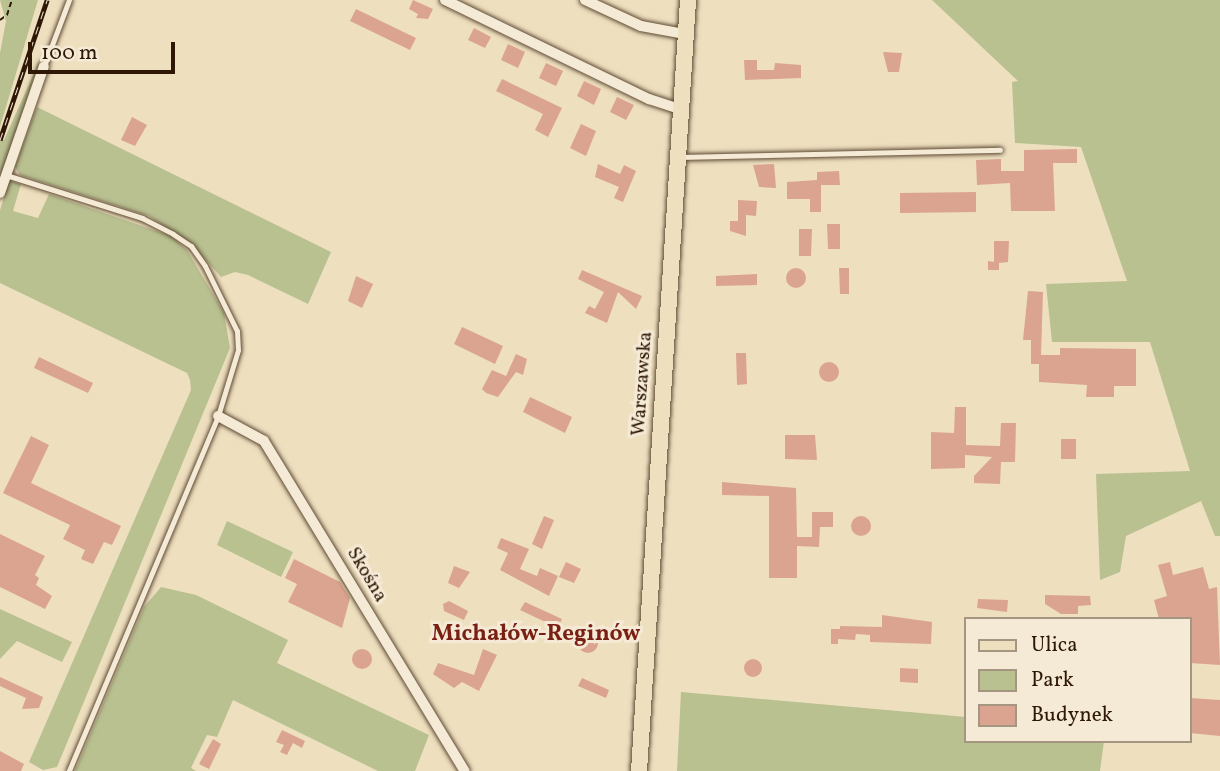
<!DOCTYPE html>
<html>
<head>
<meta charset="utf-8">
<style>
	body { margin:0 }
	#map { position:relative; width:1220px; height:771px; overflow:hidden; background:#eedfbf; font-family:Vollkorn,serif }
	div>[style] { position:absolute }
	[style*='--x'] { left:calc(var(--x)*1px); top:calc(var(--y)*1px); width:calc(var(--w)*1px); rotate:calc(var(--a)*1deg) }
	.green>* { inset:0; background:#b9c191 }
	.building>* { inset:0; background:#dba490 }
	.round { border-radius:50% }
	.path>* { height:2px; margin-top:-1px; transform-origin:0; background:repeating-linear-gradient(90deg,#2e1805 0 5px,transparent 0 8.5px) }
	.roads { filter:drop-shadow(0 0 2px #5e4a34) drop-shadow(0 0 2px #5e4a34) }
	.service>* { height:5px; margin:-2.5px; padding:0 2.5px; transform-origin:2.5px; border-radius:2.5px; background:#f4ead5 }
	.minor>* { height:10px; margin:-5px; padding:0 5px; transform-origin:5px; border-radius:5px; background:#f4ead5 }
	.primary>* { height:16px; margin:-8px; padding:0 8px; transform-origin:8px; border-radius:8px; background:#eedfbf }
	.rail>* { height:5px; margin-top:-2.5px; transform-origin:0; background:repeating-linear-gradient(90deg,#f4ead5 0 8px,#2e1805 0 16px); box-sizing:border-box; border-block:2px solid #2e1805 }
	span { translate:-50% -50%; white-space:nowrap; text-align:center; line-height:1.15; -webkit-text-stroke:6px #f4ead5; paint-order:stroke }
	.street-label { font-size:19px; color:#2e1805 }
	.quarter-label { font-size:23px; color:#7a1f14; font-weight:700 }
	.legend { position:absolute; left:964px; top:617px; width:228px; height:126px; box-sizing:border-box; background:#f4ead5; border:2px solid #a59682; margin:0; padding:9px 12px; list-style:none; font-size:21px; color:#2e1805 }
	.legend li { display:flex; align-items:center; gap:14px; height:35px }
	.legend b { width:35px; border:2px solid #a59682 }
	.scale { position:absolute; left:28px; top:42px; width:147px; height:32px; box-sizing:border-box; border:4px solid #2e1805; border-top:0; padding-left:9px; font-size:21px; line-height:24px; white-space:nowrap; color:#2e1805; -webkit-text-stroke:5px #f4ead5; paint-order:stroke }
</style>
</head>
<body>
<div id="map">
	<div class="green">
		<div style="clip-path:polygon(0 0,38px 0,0 127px,0 53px,6px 21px)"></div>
		<div style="clip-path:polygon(932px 0,1220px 0,1220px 536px,1215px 536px,1201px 501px,1126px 536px,1120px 572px,1100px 580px,1096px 474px,1190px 471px,1150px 342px,1052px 342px,1046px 284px,1127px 281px,1081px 147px,1015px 143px,1012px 82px,1018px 81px)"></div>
		<div style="clip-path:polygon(39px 62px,37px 78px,0 178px,0 139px,4px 140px)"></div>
		<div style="clip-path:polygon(37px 107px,331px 252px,308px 304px,248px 275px,235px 272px,221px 277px,193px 246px,149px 216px,20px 175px,15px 167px)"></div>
		<div style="clip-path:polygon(9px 181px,21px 184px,13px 211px,38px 218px,49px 194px,171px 236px,187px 250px,224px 313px,230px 348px,57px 767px,43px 770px,29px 762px,191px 390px,190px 380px,187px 373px,0 283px,0 210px)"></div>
		<div style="clip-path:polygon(227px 521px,293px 552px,281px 577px,217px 545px)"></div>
		<div style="clip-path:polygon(161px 587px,196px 595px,288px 640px,277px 663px,429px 735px,415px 771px,378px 771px,233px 700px,217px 737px,207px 735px,191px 768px,196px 771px,75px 771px,144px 607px)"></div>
		<div style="clip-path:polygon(0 609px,72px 642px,62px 662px,17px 641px,0 659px)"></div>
		<div style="clip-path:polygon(681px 692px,966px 717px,966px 741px,1104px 741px,1100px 771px,677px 771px)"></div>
	</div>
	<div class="building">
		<div style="clip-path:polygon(413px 0,433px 9px,428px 19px,416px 18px,418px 14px,409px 9px)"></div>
		<div style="clip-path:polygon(356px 9px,416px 38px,410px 50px,350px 21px)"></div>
		<div style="clip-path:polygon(474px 28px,491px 37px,485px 48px,468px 40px)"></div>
		<div style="clip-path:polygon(508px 44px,525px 52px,518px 68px,501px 60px)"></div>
		<div style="clip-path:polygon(883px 52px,902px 53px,899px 72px,888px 72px)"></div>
		<div style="clip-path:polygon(744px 60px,757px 60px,757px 70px,774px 70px,775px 63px,801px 65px,801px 78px,745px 80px)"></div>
		<div style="clip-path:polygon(546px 63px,563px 71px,556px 86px,539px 78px)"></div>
		<div style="clip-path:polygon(502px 79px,562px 108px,548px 137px,535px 130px,543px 114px,496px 91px)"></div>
		<div style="clip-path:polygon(584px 81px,601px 89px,594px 105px,577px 96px)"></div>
		<div style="clip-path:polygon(617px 97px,634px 105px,626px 120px,610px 112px)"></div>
		<div style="clip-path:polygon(132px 117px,147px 125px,135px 146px,121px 140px)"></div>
		<div style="clip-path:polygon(581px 124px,596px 131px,586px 156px,570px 148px)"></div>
		<div style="clip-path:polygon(1077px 149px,1077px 163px,1053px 163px,1055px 211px,1011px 211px,1010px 183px,977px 185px,976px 160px,1001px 159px,1001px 171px,1024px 171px,1024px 150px)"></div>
		<div style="clip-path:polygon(598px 164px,620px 174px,624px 165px,636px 171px,623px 202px,614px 198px,619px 187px,595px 177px)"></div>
		<div style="clip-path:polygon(774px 164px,776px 188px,759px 187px,753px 165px)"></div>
		<div style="clip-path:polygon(839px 171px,840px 185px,821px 185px,821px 212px,810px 212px,810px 199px,787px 199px,787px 182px,817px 180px,817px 172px)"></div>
		<div style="clip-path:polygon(976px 192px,976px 212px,900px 213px,900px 193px)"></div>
		<div style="clip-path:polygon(738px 200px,757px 201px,756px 216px,746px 215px,746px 236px,730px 231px,730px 221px,738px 221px)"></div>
		<div style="clip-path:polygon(827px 224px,840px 224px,840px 249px,828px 249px)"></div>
		<div style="clip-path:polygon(799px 229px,812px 229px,811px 256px,799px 256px)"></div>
		<div style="clip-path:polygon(994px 241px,1009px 241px,1008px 262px,999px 263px,999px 270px,988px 270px,988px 261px,994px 262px)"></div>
		<div style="clip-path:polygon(839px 268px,849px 268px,849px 294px,840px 294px)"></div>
		<div class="round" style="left:786px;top:268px;width:20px;height:20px"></div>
		<div style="clip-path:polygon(582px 270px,642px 296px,636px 309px,618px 292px,607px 323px,585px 313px,589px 306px,595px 309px,604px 292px,578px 279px)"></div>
		<div style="clip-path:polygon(757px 274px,757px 285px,716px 286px,716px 276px)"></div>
		<div style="clip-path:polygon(356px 276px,373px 284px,362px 308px,348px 301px)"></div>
		<div style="clip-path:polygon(1028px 291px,1043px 292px,1041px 355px,1060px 355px,1060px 348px,1136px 349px,1136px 386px,1114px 386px,1114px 397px,1086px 397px,1087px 385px,1039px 382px,1039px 364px,1031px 364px,1031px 340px,1023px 340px)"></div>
		<div style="clip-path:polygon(462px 327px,503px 346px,495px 364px,454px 344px)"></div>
		<div style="clip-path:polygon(736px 353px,746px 353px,747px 384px,737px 385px)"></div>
		<div style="clip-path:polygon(516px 354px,527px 359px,523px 375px,516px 372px,498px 397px,486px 393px,482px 389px,492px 370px,506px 376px)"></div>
		<div style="clip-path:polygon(39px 357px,93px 383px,88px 393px,34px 368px)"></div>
		<div class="round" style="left:819px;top:362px;width:20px;height:20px"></div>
		<div style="clip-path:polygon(530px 397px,572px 417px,565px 433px,523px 412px)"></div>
		<div style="clip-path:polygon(955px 407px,966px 407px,966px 445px,1000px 446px,1001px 423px,1016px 423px,1015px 462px,1001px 462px,1000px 484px,974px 483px,974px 476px,992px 457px,965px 455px,965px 468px,931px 469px,931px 432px,954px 433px)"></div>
		<div style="clip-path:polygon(785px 435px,815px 435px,817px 460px,785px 459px)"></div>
		<div style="clip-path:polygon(31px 436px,49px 445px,31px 483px,121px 526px,112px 545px,104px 542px,93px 564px,81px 559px,85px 550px,63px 539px,70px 525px,3px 493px)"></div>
		<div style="clip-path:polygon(1061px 439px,1076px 439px,1076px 459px,1061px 459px)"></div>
		<div style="clip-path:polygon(722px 482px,796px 488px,797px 537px,812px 537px,812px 512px,833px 512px,833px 527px,820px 527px,819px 547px,797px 546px,797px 578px,769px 578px,769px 496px,722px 495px)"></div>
		<div class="round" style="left:851px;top:516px;width:20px;height:20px"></div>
		<div style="clip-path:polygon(544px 516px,554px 520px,542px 549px,532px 544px)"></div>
		<div style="clip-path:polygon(0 534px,45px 556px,35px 575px,39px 578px,36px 585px,52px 596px,45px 609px,0 587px)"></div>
		<div style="clip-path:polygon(501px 538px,529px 549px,520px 569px,537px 576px,540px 568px,558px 576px,549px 596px,500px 570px,508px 553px,497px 548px)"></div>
		<div style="clip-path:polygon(294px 559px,340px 582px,350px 598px,342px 628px,288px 602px,297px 584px,285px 578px)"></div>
		<div style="clip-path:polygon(566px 562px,581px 569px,574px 583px,559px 577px)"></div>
		<div style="clip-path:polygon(1170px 562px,1173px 575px,1203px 567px,1209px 589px,1217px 587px,1220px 665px,1190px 663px,1190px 619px,1159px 619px,1154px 600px,1167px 596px,1158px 565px)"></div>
		<div style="clip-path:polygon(454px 566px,470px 572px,459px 588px,448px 583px)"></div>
		<div style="clip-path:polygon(1045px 595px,1090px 596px,1091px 605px,1078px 606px,1078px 614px,1061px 614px,1045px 604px)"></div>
		<div style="clip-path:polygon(978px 599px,1008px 600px,1007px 612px,977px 608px)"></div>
		<div style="clip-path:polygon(449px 601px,468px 611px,464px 620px,444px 611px,443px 604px)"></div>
		<div style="clip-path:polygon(525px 602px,562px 619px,558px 628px,520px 610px)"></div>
		<div style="clip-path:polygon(882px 615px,932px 622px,931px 644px,870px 642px,870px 635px,856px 634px,855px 640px,838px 639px,838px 644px,831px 644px,831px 629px,840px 629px,840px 626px,882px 627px)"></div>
		<div class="round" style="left:578px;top:633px;width:20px;height:20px"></div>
		<div style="clip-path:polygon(483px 649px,497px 655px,479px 691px,462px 682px,454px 688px,433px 674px,438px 663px,474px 675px)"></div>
		<div class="round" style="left:352px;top:649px;width:20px;height:20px"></div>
		<div class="round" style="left:744px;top:659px;width:18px;height:18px"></div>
		<div style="clip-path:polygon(900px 668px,918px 669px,918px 683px,900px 682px)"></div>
		<div style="clip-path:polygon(0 677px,43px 697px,39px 708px,22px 709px,26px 698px,0 686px)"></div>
		<div style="clip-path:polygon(582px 678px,609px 690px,606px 698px,578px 686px)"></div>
		<div style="clip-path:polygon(1190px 698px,1220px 700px,1220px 736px,1190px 733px)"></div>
		<div style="clip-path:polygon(282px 730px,305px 741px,302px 748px,293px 743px,287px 755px,280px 752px,284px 745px,276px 742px)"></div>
		<div style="clip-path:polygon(213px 739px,221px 744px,209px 769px,199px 764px)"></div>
		<div style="clip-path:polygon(0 751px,24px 764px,21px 771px,0 771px)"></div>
	</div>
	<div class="path">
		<div style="--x:0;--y:20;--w:9;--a:-36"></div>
		<div style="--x:7;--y:15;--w:16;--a:-72"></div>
	</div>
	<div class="roads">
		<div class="service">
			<div style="--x:44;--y:66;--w:71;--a:-69.3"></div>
			<div style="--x:682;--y:157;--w:318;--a:-1.3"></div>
			<div style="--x:6;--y:175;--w:143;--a:17.5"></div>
			<div style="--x:142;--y:218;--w:35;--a:27"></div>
			<div style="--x:173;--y:234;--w:22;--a:34"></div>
			<div style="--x:191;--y:246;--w:24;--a:55"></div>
			<div style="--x:205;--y:266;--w:72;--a:63.8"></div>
			<div style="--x:237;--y:331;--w:19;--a:87"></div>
			<div style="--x:238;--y:350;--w:69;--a:106.9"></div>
			<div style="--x:218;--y:416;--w:385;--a:112.8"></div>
		</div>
		<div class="minor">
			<div style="--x:445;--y:0;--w:227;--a:25.9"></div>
			<div style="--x:649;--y:99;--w:33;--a:18"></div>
			<div style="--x:585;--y:0;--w:62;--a:24.9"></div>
			<div style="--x:641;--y:26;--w:45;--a:10.3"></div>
			<div style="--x:0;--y:193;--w:134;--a:-70.9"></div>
			<div style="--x:218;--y:416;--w:52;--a:28.5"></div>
			<div style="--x:264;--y:441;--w:386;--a:58.7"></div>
		</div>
		<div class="primary">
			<div style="--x:639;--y:771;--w:773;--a:-86.36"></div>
		</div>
	</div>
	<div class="rail">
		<div style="--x:0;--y:140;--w:148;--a:-71.4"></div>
	</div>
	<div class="street-label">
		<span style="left:643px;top:384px;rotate:-86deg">Warszawska</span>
		<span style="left:366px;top:575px;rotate:59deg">Skośna</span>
	</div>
	<div class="quarter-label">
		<span style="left:536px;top:634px">Michałów-Reginów</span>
	</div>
	<ul class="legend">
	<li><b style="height:9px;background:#eedfbf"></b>Ulica</li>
	<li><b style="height:19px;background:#b9c191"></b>Park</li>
	<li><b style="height:19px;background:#dba490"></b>Budynek</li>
	</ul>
	<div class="scale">100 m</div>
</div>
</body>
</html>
